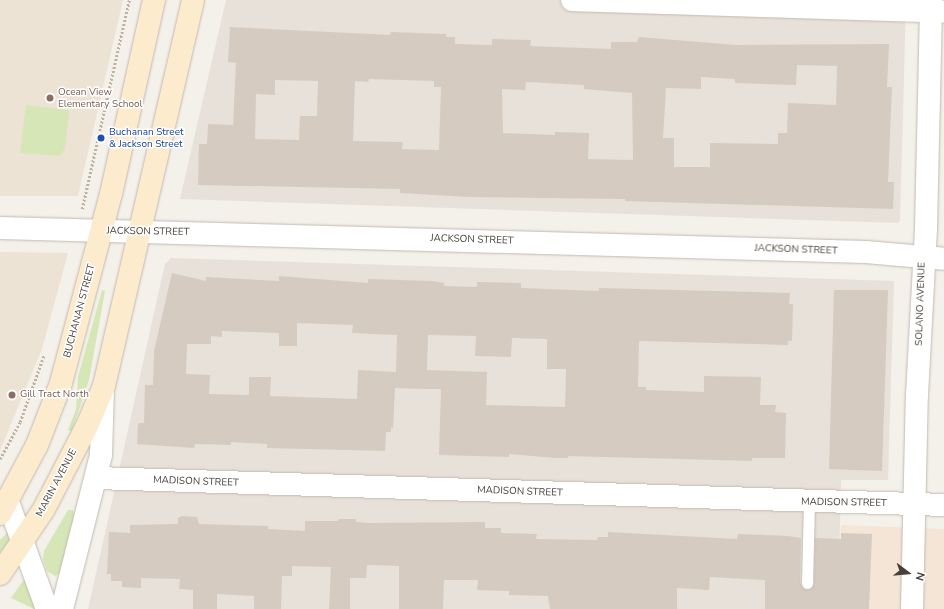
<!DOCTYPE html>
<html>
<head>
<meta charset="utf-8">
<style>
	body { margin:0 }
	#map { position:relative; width:944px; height:609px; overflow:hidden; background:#f4f0ea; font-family:"Nunito Sans",sans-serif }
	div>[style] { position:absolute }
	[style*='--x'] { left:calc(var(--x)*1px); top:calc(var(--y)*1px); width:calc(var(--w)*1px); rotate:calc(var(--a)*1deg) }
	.residential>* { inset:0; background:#e8e1d9 }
	.commercial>* { inset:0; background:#f4e5d7 }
	.education>* { inset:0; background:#ece3d5 }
	.green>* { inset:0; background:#d6e6b6 }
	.building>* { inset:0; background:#d5cbc0 }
	.path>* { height:2.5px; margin-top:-1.25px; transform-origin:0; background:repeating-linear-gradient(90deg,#c0b19f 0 2px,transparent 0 4px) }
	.roads { filter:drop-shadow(0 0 1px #c2bab0) drop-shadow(0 0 1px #c2bab0) }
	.service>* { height:11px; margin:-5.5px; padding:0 5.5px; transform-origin:5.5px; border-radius:5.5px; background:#fff }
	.minor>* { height:22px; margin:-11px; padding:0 11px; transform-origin:11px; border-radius:11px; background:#fff }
	.tertiary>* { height:22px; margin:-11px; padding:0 11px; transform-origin:11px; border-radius:11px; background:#fff }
	.secondary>* { height:22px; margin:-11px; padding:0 11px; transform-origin:11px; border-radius:11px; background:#fcebcd }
	.dots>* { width:11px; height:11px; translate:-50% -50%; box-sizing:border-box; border:2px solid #fff; border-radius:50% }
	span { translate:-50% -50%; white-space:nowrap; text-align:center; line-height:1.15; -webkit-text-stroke:3px #fff; paint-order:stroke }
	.education-label { font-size:10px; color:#785e54 }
	.left { translate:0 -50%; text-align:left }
	.transit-label { font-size:10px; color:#164399 }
	.street-label { font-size:10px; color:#484039 }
	.north { position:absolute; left:888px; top:553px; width:40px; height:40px; -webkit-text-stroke:3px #fff; paint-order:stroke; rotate:106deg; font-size:11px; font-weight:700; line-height:16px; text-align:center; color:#484039 }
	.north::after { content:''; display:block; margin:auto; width:14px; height:18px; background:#484039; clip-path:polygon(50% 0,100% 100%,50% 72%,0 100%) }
</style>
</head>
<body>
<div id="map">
	<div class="residential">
		<div style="clip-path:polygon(226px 0,906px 0,900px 221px,898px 223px,180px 199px)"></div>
		<div style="clip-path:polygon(171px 258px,894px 281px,888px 480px,841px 480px,838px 609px,88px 609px,165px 264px)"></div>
	</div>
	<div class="commercial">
		<div style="clip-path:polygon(841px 525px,944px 529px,944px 609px,838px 609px)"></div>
	</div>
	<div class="education">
		<div style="clip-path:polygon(0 0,123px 0,78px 196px,0 196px)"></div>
		<div style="clip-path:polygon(0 252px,68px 253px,42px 349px,0 451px)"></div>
	</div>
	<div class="green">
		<div style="clip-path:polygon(26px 105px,69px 110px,65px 148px,60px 156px,20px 153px)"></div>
		<div style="clip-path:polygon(102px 290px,105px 291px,89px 380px,72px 431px,68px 430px,76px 409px,78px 377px)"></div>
		<div style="clip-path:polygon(68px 510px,73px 510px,75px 516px,61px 572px,55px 576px,47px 571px,43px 559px,44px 551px)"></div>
		<div style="clip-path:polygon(8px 532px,11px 538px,0 553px,0 540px)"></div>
		<div style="clip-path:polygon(25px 578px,35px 608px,34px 609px,11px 598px)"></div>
	</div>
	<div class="building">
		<div style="clip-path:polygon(evenodd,230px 27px,390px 35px,391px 32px,446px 34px,446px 37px,455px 37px,455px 44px,492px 45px,492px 39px,531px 40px,530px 46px,611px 49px,611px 42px,637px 42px,639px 37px,735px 45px,889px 44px,887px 87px,892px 87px,888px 182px,894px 182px,893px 209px,625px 201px,625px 199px,468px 197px,400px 193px,400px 189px,198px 185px,199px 144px,207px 144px,208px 124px,233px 125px,236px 63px,228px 62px,230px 27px,797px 65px,837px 66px,836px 105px,788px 103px,787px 133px,778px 133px,778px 144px,710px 143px,710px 167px,674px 167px,674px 138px,663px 138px,666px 88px,701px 89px,701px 77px,735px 79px,735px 83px,796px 85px,797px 65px,230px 27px,369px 79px,434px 81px,434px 87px,441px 87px,439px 150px,402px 149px,403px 142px,353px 141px,355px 81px,368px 82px,369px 79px,230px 27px,275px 80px,318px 81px,317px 116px,300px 116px,299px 140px,255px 139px,256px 94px,275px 95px,275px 80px,230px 27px,526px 82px,584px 85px,584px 89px,632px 93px,633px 160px,588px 159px,589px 133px,555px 132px,555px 135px,503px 133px,502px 89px,525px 90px,526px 82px)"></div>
		<div style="clip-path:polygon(evenodd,172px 273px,206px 281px,206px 277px,279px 281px,279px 276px,368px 283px,368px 279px,431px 281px,444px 283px,444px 286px,477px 287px,477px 282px,521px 283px,521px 288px,599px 291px,599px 288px,790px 293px,789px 304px,793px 304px,792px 341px,788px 341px,788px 345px,639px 341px,638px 387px,646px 387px,646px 390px,704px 392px,704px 376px,761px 377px,760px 405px,776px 405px,775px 412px,786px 413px,785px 458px,752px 458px,752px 461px,568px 456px,568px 458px,556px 458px,509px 454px,509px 457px,439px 455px,441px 389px,424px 389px,395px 388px,393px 428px,391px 427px,391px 432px,386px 432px,385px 451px,267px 448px,267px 444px,231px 442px,231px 445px,195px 444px,194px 448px,137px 444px,138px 423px,144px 423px,145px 385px,153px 385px,154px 351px,172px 273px,297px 323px,353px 325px,352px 333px,397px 335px,396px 372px,358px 370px,357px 399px,270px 396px,271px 377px,249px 377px,249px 395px,209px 394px,210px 375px,186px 374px,187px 344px,211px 344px,211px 336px,222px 337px,222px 331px,279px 333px,279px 346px,297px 346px,297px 323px,172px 273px,428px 335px,476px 336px,475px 356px,511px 357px,512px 338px,547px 339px,547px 369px,566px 369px,565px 407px,486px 405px,487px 372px,427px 370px,428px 335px)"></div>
		<div style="clip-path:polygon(834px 290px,888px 290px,882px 471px,829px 469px)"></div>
		<div style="clip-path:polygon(182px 516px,197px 517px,199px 524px,268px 526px,268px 529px,305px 531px,305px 521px,338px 521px,338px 519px,356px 519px,356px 522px,368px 523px,485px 522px,485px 528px,501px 528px,501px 533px,537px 534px,536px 539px,597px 540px,598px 537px,608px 537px,608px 532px,737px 539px,738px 534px,788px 536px,801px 538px,800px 583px,806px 590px,814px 584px,815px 538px,841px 539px,841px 533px,872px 534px,869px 609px,765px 609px,765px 580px,710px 577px,709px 590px,677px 588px,677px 609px,550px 609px,548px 596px,509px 595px,509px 591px,477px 590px,478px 580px,444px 580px,443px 609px,399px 609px,399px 566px,367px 565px,366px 578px,350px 578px,350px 609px,329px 609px,331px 567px,292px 566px,292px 576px,282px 576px,281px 609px,254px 609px,254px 596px,217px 594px,217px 609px,193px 609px,193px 590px,179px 589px,180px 579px,141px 578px,141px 588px,122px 587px,122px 581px,111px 581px,111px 574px,107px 574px,109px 532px,130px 533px,130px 525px,178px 524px,178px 518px)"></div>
	</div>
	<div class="path">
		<div style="--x:82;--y:209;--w:214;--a:-77.3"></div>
		<div style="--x:0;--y:459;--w:42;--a:-61.6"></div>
		<div style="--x:20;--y:422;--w:71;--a:-70.3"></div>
	</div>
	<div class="roads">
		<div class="service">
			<div style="--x:807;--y:583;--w:81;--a:-88.6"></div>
		</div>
		<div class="minor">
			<div style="--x:572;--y:0;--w:372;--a:1.8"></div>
			<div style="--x:923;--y:257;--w:21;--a:5"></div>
			<div style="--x:96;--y:478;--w:848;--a:1.82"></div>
		</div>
		<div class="tertiary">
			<div style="--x:0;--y:228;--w:866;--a:1.59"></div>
			<div style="--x:866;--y:252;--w:57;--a:5"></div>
			<div style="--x:8;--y:502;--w:114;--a:70"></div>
			<div style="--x:62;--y:609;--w:159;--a:-75.8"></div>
			<div style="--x:101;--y:455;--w:66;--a:-88.3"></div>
			<div style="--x:912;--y:609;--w:214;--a:-88.7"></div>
			<div style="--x:917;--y:395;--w:167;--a:-86.9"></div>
			<div style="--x:926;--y:228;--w:228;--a:-88.7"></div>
		</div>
		<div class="secondary">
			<div style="--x:0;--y:514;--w:78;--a:-61.8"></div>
			<div style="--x:37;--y:445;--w:66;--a:-68.8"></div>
			<div style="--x:61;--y:383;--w:196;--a:-75.2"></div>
			<div style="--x:111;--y:194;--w:199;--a:-77.5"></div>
			<div style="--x:0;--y:574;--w:78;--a:-55.9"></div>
			<div style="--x:44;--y:509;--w:93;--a:-62.6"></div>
			<div style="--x:87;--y:426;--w:43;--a:-67"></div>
			<div style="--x:104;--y:386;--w:396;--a:-77"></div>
		</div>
	</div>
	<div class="dots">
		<div style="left:50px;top:98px;background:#8d6e63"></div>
		<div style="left:101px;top:138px;background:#1a4fb4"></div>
		<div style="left:12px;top:395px;background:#8d6e63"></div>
	</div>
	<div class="education-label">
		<span class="left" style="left:58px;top:98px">Ocean View<br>Elementary School</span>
		<span class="left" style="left:20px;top:395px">Gill Tract North</span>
	</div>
	<div class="transit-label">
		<span class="left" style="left:109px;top:138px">Buchanan Street<br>&amp; Jackson Street</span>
	</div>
	<div class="street-label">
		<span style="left:148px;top:232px;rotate:1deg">JACKSON STREET</span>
		<span style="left:472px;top:240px;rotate:2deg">JACKSON STREET</span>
		<span style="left:796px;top:250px;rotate:2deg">JACKSON STREET</span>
		<span style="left:921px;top:304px;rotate:-88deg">SOLANO AVENUE</span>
		<span style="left:80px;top:311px;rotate:-75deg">BUCHANAN STREET</span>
		<span style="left:196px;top:482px;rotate:2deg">MADISON STREET</span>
		<span style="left:57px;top:483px;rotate:-62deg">MARIN AVENUE</span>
		<span style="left:520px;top:492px;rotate:2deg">MADISON STREET</span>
		<span style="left:844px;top:503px;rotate:1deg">MADISON STREET</span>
	</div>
	<div class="north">N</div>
</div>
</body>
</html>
